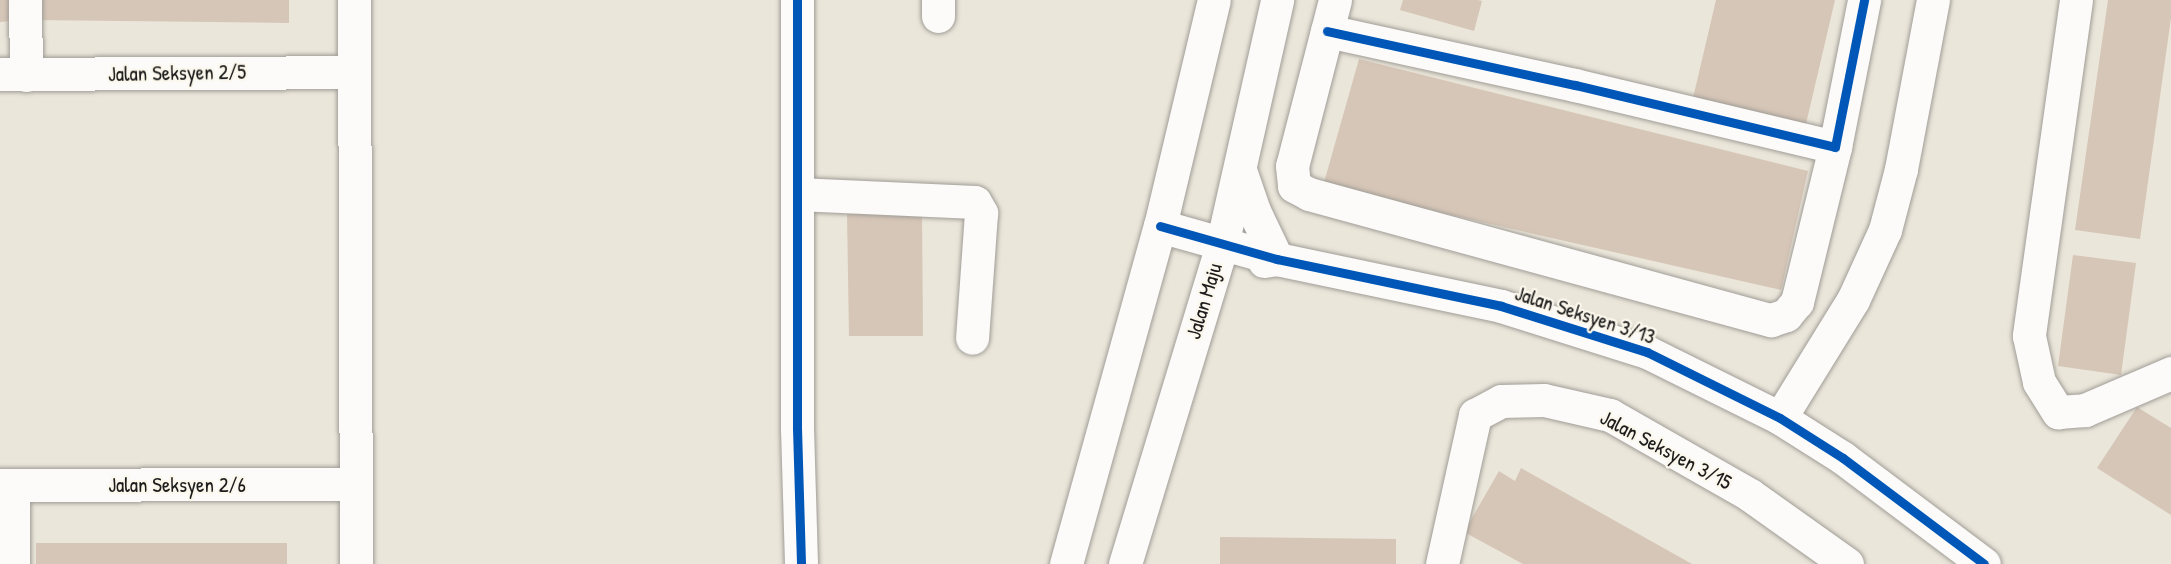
<!DOCTYPE html>
<html>
<head>
<meta charset="utf-8">
<style>
	body { margin:0 }
	#map { position:relative; width:2171px; height:564px; overflow:hidden; background:#ebe6da; font-family:"Patrick Hand",sans-serif }
	div>[style] { position:absolute }
	[style*='--x'] { left:calc(var(--x)*1px); top:calc(var(--y)*1px); width:calc(var(--w)*1px); rotate:calc(var(--a)*1deg) }
	.building>* { inset:0; background:#d6c6b7 }
	.roads { filter:drop-shadow(0 0 2px #a09d97) drop-shadow(0 0 2px #a09d97) }
	.minor>* { height:33px; margin:-16.5px; padding:0 16.5px; transform-origin:16.5px; border-radius:16.5px; background:#fcfbf9 }
	.cycleway>* { height:9px; margin:-4.5px; padding:0 4.5px; transform-origin:4.5px; border-radius:4.5px; background:#0057b8 }
	span { translate:-50% -50%; white-space:nowrap; text-align:center; line-height:1.15; -webkit-text-stroke:4.5px #fbf7ec; paint-order:stroke }
	.street-label { font-size:21px; color:#1c1c1c }
</style>
</head>
<body>
<div id="map">
	<div class="building">
		<div style="clip-path:polygon(0 0,10px 0,10px 21px,0 22px)"></div>
		<div style="clip-path:polygon(34px 0,289px 0,289px 23px,33px 20px)"></div>
		<div style="clip-path:polygon(1403px 0,1478px 0,1482px 1px,1474px 31px,1400px 10px)"></div>
		<div style="clip-path:polygon(1716px 0,1835px 0,1806px 124px,1693px 98px)"></div>
		<div style="clip-path:polygon(2108px 0,2171px 0,2171px 18px,2140px 239px,2075px 230px)"></div>
		<div style="clip-path:polygon(1359px 59px,1808px 171px,1781px 290px,1323px 186px)"></div>
		<div style="clip-path:polygon(922px 213px,923px 336px,849px 336px,847px 214px)"></div>
		<div style="clip-path:polygon(2073px 255px,2136px 263px,2121px 375px,2058px 366px)"></div>
		<div style="clip-path:polygon(2137px 407px,2171px 428px,2171px 515px,2097px 468px)"></div>
		<div style="clip-path:polygon(1521px 468px,1692px 564px,1523px 564px,1464px 532px,1499px 471px,1515px 481px)"></div>
		<div style="clip-path:polygon(1220px 537px,1396px 539px,1396px 564px,1220px 564px)"></div>
		<div style="clip-path:polygon(36px 543px,287px 543px,287px 564px,36px 564px)"></div>
	</div>
	<div class="roads">
		<div class="minor">
			<div style="--x:25;--y:0;--w:75;--a:89.2"></div>
			<div style="--x:354;--y:0;--w:564;--a:89.8"></div>
			<div style="--x:797;--y:0;--w:428;--a:90"></div>
			<div style="--x:797;--y:428;--w:136;--a:88.3"></div>
			<div style="--x:938;--y:0;--w:16;--a:90"></div>
			<div style="--x:1335;--y:0;--w:171;--a:104.5"></div>
			<div style="--x:1292;--y:166;--w:20;--a:84"></div>
			<div style="--x:1294;--y:186;--w:17;--a:28"></div>
			<div style="--x:1309;--y:194;--w:479;--a:15.3"></div>
			<div style="--x:1771;--y:320;--w:16;--a:-18"></div>
			<div style="--x:1786;--y:315;--w:17;--a:-50"></div>
			<div style="--x:1797;--y:302;--w:160;--a:-76.2"></div>
			<div style="--x:2076;--y:0;--w:339;--a:98"></div>
			<div style="--x:2029;--y:336;--w:47;--a:77.7"></div>
			<div style="--x:2039;--y:382;--w:36;--a:58"></div>
			<div style="--x:2058;--y:412;--w:27;--a:-4"></div>
			<div style="--x:2085;--y:410;--w:94;--a:-23.3"></div>
			<div style="--x:1327;--y:31;--w:254;--a:12.3"></div>
			<div style="--x:1575;--y:85;--w:267;--a:13.4"></div>
			<div style="--x:1835;--y:147;--w:150;--a:-78.8"></div>
			<div style="--x:0;--y:74;--w:353;--a:-0.3"></div>
			<div style="--x:1240;--y:170;--w:43;--a:71.1"></div>
			<div style="--x:1254;--y:211;--w:53;--a:64.4"></div>
			<div style="--x:1277;--y:259;--w:13;--a:171"></div>
			<div style="--x:797;--y:194;--w:178;--a:2.6"></div>
			<div style="--x:975;--y:202;--w:13;--a:61"></div>
			<div style="--x:981;--y:213;--w:125;--a:94.1"></div>
			<div style="--x:1160;--y:226;--w:122;--a:15.8"></div>
			<div style="--x:1277;--y:259;--w:229;--a:11.8"></div>
			<div style="--x:1501;--y:306;--w:153;--a:17.5"></div>
			<div style="--x:1647;--y:352;--w:148;--a:26.4"></div>
			<div style="--x:1780;--y:418;--w:75;--a:32.4"></div>
			<div style="--x:1843;--y:458;--w:176;--a:36.9"></div>
			<div style="--x:1780;--y:418;--w:139;--a:-58.3"></div>
			<div style="--x:1853;--y:300;--w:77;--a:-65.4"></div>
			<div style="--x:1885;--y:230;--w:63;--a:-75.3"></div>
			<div style="--x:1901;--y:169;--w:172;--a:-79.3"></div>
			<div style="--x:0;--y:485;--w:354;--a:-0.2"></div>
			<div style="--x:13;--y:485;--w:79;--a:90"></div>
			<div style="--x:1066;--y:564;--w:351;--a:-74.5"></div>
			<div style="--x:1160;--y:226;--w:232;--a:-76.6"></div>
			<div style="--x:1125;--y:564;--w:333;--a:-73.1"></div>
			<div style="--x:1222;--y:245;--w:251;--a:-77.3"></div>
			<div style="--x:1442;--y:564;--w:153;--a:-77.5"></div>
			<div style="--x:1475;--y:415;--w:30;--a:-28"></div>
			<div style="--x:1501;--y:401;--w:43;--a:-1.3"></div>
			<div style="--x:1544;--y:400;--w:68;--a:12.8"></div>
			<div style="--x:1610;--y:415;--w:161;--a:29.7"></div>
			<div style="--x:1750;--y:495;--w:119;--a:35.4"></div>
		</div>
	</div>
	<div class="cycleway">
		<div style="--x:797;--y:0;--w:428;--a:90"></div>
		<div style="--x:797;--y:428;--w:136;--a:88.3"></div>
		<div style="--x:1327;--y:31;--w:254;--a:12.3"></div>
		<div style="--x:1575;--y:85;--w:267;--a:13.4"></div>
		<div style="--x:1835;--y:147;--w:150;--a:-78.8"></div>
		<div style="--x:1160;--y:226;--w:122;--a:15.8"></div>
		<div style="--x:1277;--y:259;--w:229;--a:11.8"></div>
		<div style="--x:1501;--y:306;--w:153;--a:17.5"></div>
		<div style="--x:1647;--y:352;--w:148;--a:26.4"></div>
		<div style="--x:1780;--y:418;--w:75;--a:32.4"></div>
		<div style="--x:1843;--y:458;--w:176;--a:36.9"></div>
	</div>
	<div class="street-label">
		<span style="left:177px;top:73px;rotate:-1deg">Jalan Seksyen 2/5</span>
		<span style="left:1204px;top:301px;rotate:-73deg">Jalan Maju</span>
		<span style="left:1585px;top:315px;rotate:18deg">Jalan Seksyen 3/13</span>
		<span style="left:1666px;top:450px;rotate:28deg">Jalan Seksyen 3/15</span>
		<span style="left:177px;top:485px">Jalan Seksyen 2/6</span>
	</div>
</div>
</body>
</html>
